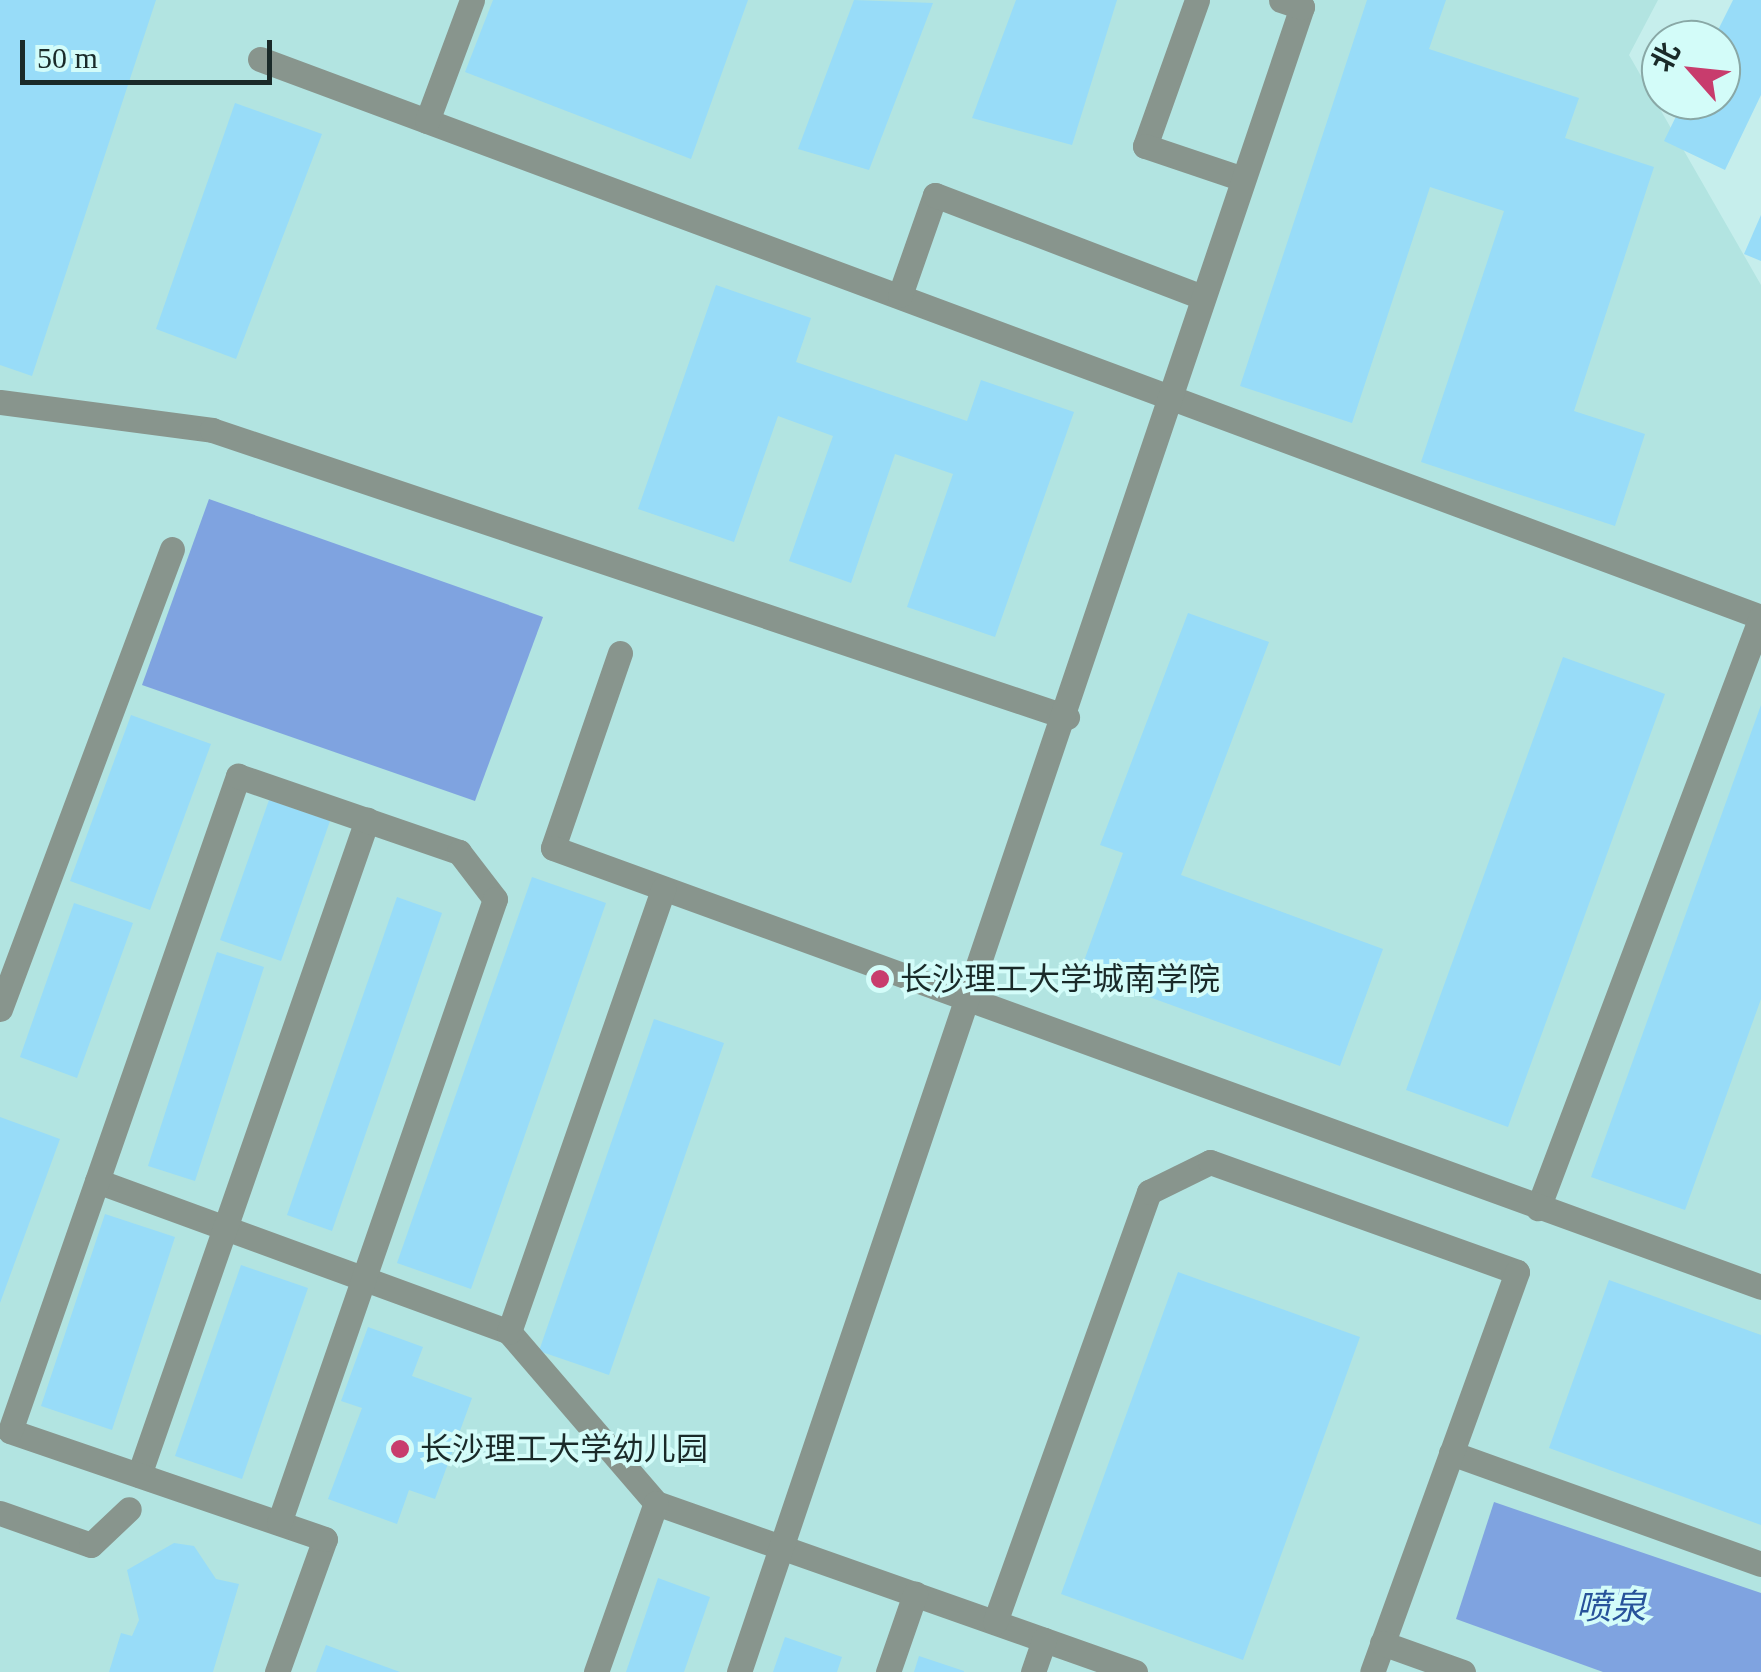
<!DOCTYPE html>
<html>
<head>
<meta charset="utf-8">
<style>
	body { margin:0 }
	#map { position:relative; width:1761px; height:1672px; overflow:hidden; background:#c6eeec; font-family:"Times New Roman","Noto Sans SC",serif }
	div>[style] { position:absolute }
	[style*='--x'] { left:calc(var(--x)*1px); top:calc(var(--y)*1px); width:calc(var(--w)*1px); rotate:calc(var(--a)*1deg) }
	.built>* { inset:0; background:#b2e4e1 }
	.water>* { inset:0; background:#7fa3e0 }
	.building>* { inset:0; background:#98dcf8 }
	.minor>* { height:25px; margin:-12.5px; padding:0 12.5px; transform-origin:12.5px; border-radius:12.5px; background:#88958d }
	.dots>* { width:28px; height:28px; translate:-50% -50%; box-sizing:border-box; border:5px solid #d3fcf9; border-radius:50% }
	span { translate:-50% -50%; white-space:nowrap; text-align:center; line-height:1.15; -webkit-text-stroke:8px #d3fcf9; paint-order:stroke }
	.poi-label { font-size:32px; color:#1a2a29 }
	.left { translate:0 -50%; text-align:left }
	.water-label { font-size:35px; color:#27529a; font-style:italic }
	.north { position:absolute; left:1641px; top:20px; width:100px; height:100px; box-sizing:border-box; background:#d3fcf9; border:2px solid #89a8a6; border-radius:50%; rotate:297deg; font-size:28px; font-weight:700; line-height:40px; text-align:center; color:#1a2a29 }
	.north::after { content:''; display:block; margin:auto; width:35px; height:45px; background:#c83c6d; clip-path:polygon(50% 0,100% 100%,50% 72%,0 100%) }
	.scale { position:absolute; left:20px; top:40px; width:252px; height:45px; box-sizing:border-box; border:5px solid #1a2a29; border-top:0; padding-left:12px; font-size:30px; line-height:35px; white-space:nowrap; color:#1a2a29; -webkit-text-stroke:8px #d3fcf9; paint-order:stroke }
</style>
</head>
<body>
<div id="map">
	<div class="built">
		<div style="clip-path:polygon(0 0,1658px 0,1629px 55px,1761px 285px,1761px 1672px,0 1672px)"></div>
	</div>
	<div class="water">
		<div style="clip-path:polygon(209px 499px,543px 617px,475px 801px,142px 685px)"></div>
		<div style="clip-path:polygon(1494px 1502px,1761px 1593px,1761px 1672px,1603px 1672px,1456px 1619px)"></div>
	</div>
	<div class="building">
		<div style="clip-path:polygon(0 0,156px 0,32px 376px,0 365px)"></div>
		<div style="clip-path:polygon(493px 0,748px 0,691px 159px,465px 72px)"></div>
		<div style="clip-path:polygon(854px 0,933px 3px,869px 170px,798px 149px)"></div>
		<div style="clip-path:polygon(1016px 0,1117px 0,1072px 145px,972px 118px)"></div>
		<div style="clip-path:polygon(1367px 0,1446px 0,1429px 49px,1579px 98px,1565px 138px,1654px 167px,1574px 411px,1645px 434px,1615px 526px,1421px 462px,1504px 211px,1430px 187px,1352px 423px,1240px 386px)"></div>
		<div style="clip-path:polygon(1733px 0,1761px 0,1761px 95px,1725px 170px,1664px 141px,1684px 100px,1721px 100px,1721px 40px,1713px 40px)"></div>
		<div style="clip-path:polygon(235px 103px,322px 134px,236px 359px,156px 329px)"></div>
		<div style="clip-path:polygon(1761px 215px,1761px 261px,1744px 254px)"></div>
		<div style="clip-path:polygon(716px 285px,811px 318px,796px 362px,967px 421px,981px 380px,1074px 412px,995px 637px,907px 607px,953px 474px,895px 454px,851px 583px,789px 561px,833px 436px,778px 416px,734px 542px,638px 509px)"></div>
		<div style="clip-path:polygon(1188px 613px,1269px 642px,1181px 875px,1383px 949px,1340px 1066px,1080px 972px,1123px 853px,1100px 845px)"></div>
		<div style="clip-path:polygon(1563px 657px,1665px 694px,1508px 1127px,1406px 1090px)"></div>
		<div style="clip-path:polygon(1761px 705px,1761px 999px,1685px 1210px,1591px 1177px)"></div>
		<div style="clip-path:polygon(131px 715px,211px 744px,150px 910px,70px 881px)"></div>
		<div style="clip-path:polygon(269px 800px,330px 821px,281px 961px,220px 940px)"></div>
		<div style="clip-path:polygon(532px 877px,606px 903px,471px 1289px,397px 1263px)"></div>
		<div style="clip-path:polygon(397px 897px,442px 913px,332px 1231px,287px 1215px)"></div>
		<div style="clip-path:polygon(74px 903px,133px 923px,77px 1078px,20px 1057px)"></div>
		<div style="clip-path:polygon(217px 952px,264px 967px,195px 1181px,148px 1166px)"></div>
		<div style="clip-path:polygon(654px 1019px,724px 1043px,609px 1375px,539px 1351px)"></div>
		<div style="clip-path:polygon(0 1117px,60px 1139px,0 1303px)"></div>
		<div style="clip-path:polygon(105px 1214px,175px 1237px,112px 1430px,41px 1406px)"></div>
		<div style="clip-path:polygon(241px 1265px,308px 1288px,242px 1479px,175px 1456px)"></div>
		<div style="clip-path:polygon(1178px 1272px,1360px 1337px,1243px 1660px,1061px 1594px)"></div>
		<div style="clip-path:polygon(1609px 1280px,1761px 1335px,1761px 1525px,1549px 1448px)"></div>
		<div style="clip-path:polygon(368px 1327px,423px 1347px,412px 1376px,472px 1398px,435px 1499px,409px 1490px,397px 1524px,328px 1499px,362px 1408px,341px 1401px)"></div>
		<div style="clip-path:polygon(174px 1543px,194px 1546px,216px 1579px,239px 1584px,213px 1672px,109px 1672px,121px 1633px,132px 1636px,139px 1620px,127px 1570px)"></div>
		<div style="clip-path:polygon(658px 1578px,710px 1597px,684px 1672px,626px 1672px)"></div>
		<div style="clip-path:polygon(785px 1637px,842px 1657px,837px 1672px,773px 1672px)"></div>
		<div style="clip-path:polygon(326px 1645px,400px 1672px,316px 1672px)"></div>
		<div style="clip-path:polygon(919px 1656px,964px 1671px,964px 1672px,914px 1672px)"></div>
	</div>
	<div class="minor">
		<div style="--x:1197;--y:0;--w:155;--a:109.6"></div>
		<div style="--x:1145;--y:146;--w:103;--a:18.6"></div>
		<div style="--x:260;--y:59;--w:1601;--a:20.39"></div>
		<div style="--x:1761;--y:617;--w:632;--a:110.67"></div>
		<div style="--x:427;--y:121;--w:129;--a:-69.6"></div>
		<div style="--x:900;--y:295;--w:106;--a:-70.7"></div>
		<div style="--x:935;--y:195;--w:286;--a:20.9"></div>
		<div style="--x:0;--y:402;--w:214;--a:7.5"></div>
		<div style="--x:212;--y:430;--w:902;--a:18.56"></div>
		<div style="--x:620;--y:653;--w:206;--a:109"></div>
		<div style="--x:553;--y:848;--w:1285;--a:19.97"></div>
		<div style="--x:0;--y:1009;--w:491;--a:-69.5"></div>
		<div style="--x:97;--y:1181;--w:439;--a:20.1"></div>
		<div style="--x:509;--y:1332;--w:225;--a:49.3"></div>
		<div style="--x:656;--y:1503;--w:508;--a:19.43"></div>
		<div style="--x:509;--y:1332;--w:469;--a:-70.8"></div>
		<div style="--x:1451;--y:1453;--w:329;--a:19.7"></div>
		<div style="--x:139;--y:1475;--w:694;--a:-70.81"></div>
		<div style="--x:0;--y:1513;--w:96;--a:19.4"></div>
		<div style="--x:91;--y:1545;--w:52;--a:-43.5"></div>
		<div style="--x:995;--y:1622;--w:457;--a:-70.3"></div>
		<div style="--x:1149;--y:1192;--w:68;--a:-26.2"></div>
		<div style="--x:1210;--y:1162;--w:326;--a:19.7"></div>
		<div style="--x:1517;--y:1272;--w:425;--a:109.9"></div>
		<div style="--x:1382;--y:1643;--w:86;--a:19.7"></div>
		<div style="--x:277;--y:1672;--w:141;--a:-70.2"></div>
		<div style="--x:325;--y:1539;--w:333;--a:-161.1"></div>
		<div style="--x:10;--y:1431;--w:694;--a:-70.81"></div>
		<div style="--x:238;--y:776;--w:234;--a:19"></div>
		<div style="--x:459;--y:852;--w:59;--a:52.5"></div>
		<div style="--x:495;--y:899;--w:660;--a:109.09"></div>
		<div style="--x:596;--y:1672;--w:179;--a:-70.5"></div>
		<div style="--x:739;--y:1672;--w:1758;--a:-71.32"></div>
		<div style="--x:1302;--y:7;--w:22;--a:-162"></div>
		<div style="--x:888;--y:1672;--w:83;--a:-70.9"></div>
		<div style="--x:1033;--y:1672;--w:34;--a:-71"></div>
	</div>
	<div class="dots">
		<div style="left:880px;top:979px;background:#c83c6d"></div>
		<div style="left:400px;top:1449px;background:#c83c6d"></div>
	</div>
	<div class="poi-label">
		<span class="left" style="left:900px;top:979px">长沙理工大学城南学院</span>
		<span class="left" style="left:420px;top:1449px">长沙理工大学幼儿园</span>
	</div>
	<div class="water-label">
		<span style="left:1611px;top:1608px">喷泉</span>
	</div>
	<div class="north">北</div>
	<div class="scale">50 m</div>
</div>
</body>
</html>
